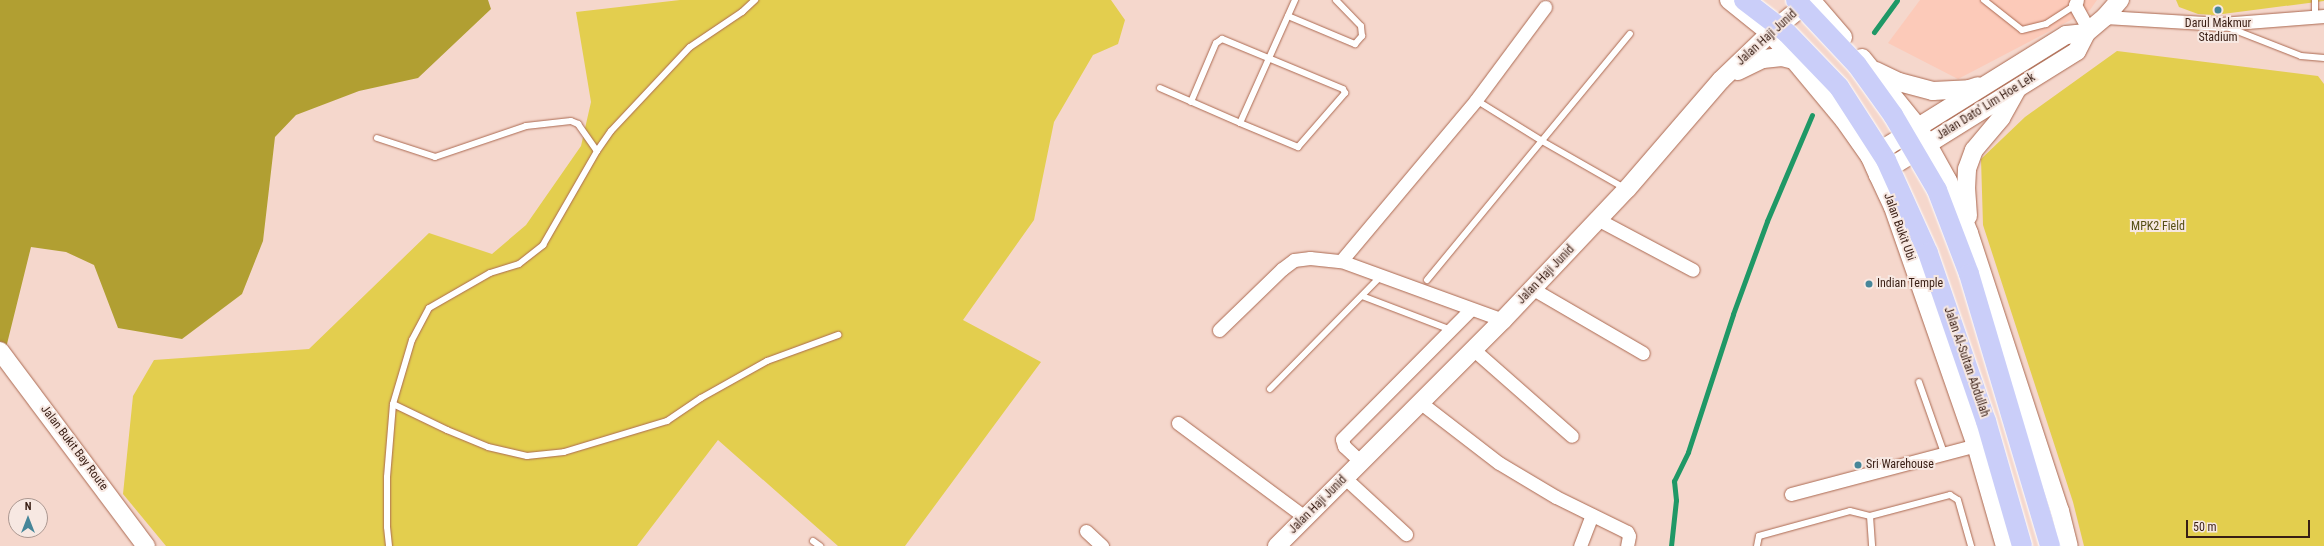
<!DOCTYPE html>
<html>
<head>
<meta charset="utf-8">
<style>
	body { margin:0 }
	#map { position:relative; width:2324px; height:546px; overflow:hidden; background:#f5d7cc; font-family:"Roboto Condensed",sans-serif }
	div>[style] { position:absolute }
	[style*='--x'] { left:calc(var(--x)*1px); top:calc(var(--y)*1px); width:calc(var(--w)*1px); rotate:calc(var(--a)*1deg) }
	.built>* { inset:0; background:#fccab9 }
	.green>* { inset:0; background:#e3ce4e }
	.forest>* { inset:0; background:#b19f32 }
	.stream>* { height:5px; margin:-2.5px; padding:0 2.5px; transform-origin:2.5px; border-radius:2.5px; background:#1f9866 }
	.roads { filter:drop-shadow(0 0 1px #ab6951) drop-shadow(0 0 1px #ab6951) }
	.lane>* { height:6px; margin:-3px; padding:0 3px; transform-origin:3px; border-radius:3px; background:#fff }
	.street>* { height:13px; margin:-6.5px; padding:0 6.5px; transform-origin:6.5px; border-radius:6.5px; background:#fff }
	.secondary>* { height:18px; margin:-9px; padding:0 9px; transform-origin:9px; border-radius:9px; background:#fff }
	.bridges { filter:drop-shadow(0 0 1px #fff) drop-shadow(0 0 1px #fff) }
	.primary-bridge>* { height:20px; margin:-10px; padding:0 10px; transform-origin:10px; border-radius:10px; background:#cacef9 }
	.dots>* { width:11px; height:11px; translate:-50% -50%; box-sizing:border-box; border:2px solid #f7e8e2; border-radius:50% }
	span { translate:-50% -50%; white-space:nowrap; text-align:center; line-height:1.15; -webkit-text-stroke:4px #f7e8e2; paint-order:stroke }
	.poi-label { font-size:12px; color:#391e14 }
	.left { translate:0 -50%; text-align:left }
	.street-label { font-size:12px; color:#391e14 }
	.park-label { font-size:12px; color:#564d13 }
	.north { position:absolute; left:8px; top:498px; width:40px; height:40px; box-sizing:border-box; background:#f7e8e2; border:1px solid #ab9790; border-radius:50%; rotate:0deg; font-size:11px; font-weight:700; line-height:16px; text-align:center; color:#391e14 }
	.north::after { content:''; display:block; margin:auto; width:14px; height:18px; background:#468699; clip-path:polygon(50% 0,100% 100%,50% 72%,0 100%) }
	.scale { position:absolute; left:2186px; top:520px; width:124px; height:18px; box-sizing:border-box; border:2px solid #391e14; border-top:0; padding-left:5px; font-size:12px; line-height:14px; white-space:nowrap; color:#391e14; -webkit-text-stroke:3px #f7e8e2; paint-order:stroke }
</style>
</head>
<body>
<div id="map">
	<div class="built">
		<div style="clip-path:polygon(1920px 0,2097px 0,2090px 10px,1958px 79px,1888px 43px)"></div>
	</div>
	<div class="green">
		<div style="clip-path:polygon(680px 0,1111px 0,1125px 20px,1118px 44px,1093px 55px,1054px 122px,1034px 220px,963px 320px,1041px 362px,905px 546px,838px 546px,718px 440px,637px 546px,166px 546px,123px 494px,133px 396px,154px 360px,309px 349px,429px 233px,492px 254px,526px 225px,581px 146px,591px 102px,576px 12px)"></div>
		<div style="clip-path:polygon(2176px 0,2324px 0,2324px 1px,2215px 15px,2198px 14px,2179px 7px)"></div>
		<div style="clip-path:polygon(2117px 51px,2318px 76px,2324px 84px,2324px 546px,2084px 546px,2073px 502px,1983px 225px,1981px 159px,2025px 117px)"></div>
	</div>
	<div class="forest">
		<div style="clip-path:polygon(0 0,488px 0,491px 9px,418px 78px,359px 91px,296px 115px,275px 137px,263px 241px,242px 294px,182px 339px,118px 328px,94px 265px,66px 252px,31px 247px,4px 356px,0 360px)"></div>
	</div>
	<div class="stream">
		<div style="--x:1874;--y:32;--w:39;--a:-54"></div>
		<div style="--x:1671;--y:546;--w:46;--a:-83.8"></div>
		<div style="--x:1676;--y:500;--w:19;--a:-96"></div>
		<div style="--x:1674;--y:481;--w:32;--a:-64"></div>
		<div style="--x:1688;--y:452;--w:145;--a:-71.9"></div>
		<div style="--x:1733;--y:314;--w:99;--a:-69.9"></div>
		<div style="--x:1767;--y:221;--w:115;--a:-67"></div>
	</div>
	<div class="roads">
		<div class="lane">
			<div style="--x:1984;--y:0;--w:48;--a:38.3"></div>
			<div style="--x:2022;--y:30;--w:25;--a:-14"></div>
			<div style="--x:2046;--y:24;--w:35;--a:-33"></div>
			<div style="--x:2315;--y:0;--w:16;--a:90"></div>
			<div style="--x:1288;--y:16;--w:73;--a:22.7"></div>
			<div style="--x:1355;--y:44;--w:11;--a:-49"></div>
			<div style="--x:1362;--y:36;--w:10;--a:-96"></div>
			<div style="--x:1361;--y:26;--w:36;--a:-134"></div>
			<div style="--x:2227;--y:27;--w:79;--a:21.4"></div>
			<div style="--x:2301;--y:56;--w:23;--a:5"></div>
			<div style="--x:1160;--y:88;--w:87;--a:23.6"></div>
			<div style="--x:1240;--y:123;--w:63;--a:22.5"></div>
			<div style="--x:1298;--y:147;--w:72;--a:-49"></div>
			<div style="--x:1345;--y:93;--w:4;--a:-117"></div>
			<div style="--x:1343;--y:89;--w:131;--a:-157.5"></div>
			<div style="--x:1222;--y:39;--w:7;--a:146"></div>
			<div style="--x:1216;--y:43;--w:64;--a:113"></div>
			<div style="--x:1476;--y:100;--w:78;--a:31.8"></div>
			<div style="--x:1542;--y:141;--w:97;--a:29.7"></div>
			<div style="--x:1240;--y:123;--w:135;--a:-65.9"></div>
			<div style="--x:377;--y:138;--w:61;--a:18.1"></div>
			<div style="--x:435;--y:157;--w:96;--a:-18.8"></div>
			<div style="--x:526;--y:126;--w:45;--a:-6.3"></div>
			<div style="--x:571;--y:121;--w:8;--a:23"></div>
			<div style="--x:578;--y:124;--w:33;--a:55"></div>
			<div style="--x:1427;--y:280;--w:319;--a:-50.5"></div>
			<div style="--x:1362;--y:296;--w:95;--a:20.9"></div>
			<div style="--x:1919;--y:382;--w:75;--a:70.6"></div>
			<div style="--x:1270;--y:389;--w:160;--a:-45.5"></div>
			<div style="--x:393;--y:404;--w:60;--a:25.7"></div>
			<div style="--x:447;--y:430;--w:44;--a:22.5"></div>
			<div style="--x:488;--y:447;--w:40;--a:13"></div>
			<div style="--x:527;--y:456;--w:37;--a:-6"></div>
			<div style="--x:564;--y:452;--w:108;--a:-16.8"></div>
			<div style="--x:667;--y:421;--w:41;--a:-34.1"></div>
			<div style="--x:701;--y:398;--w:76;--a:-29.3"></div>
			<div style="--x:767;--y:361;--w:76;--a:-20.1"></div>
			<div style="--x:1870;--y:516;--w:30;--a:86"></div>
			<div style="--x:813;--y:541;--w:9;--a:36"></div>
			<div style="--x:389;--y:546;--w:19;--a:-96"></div>
			<div style="--x:387;--y:527;--w:50;--a:-90"></div>
			<div style="--x:387;--y:477;--w:73;--a:-85.3"></div>
			<div style="--x:393;--y:404;--w:67;--a:-73.5"></div>
			<div style="--x:412;--y:340;--w:36;--a:-62"></div>
			<div style="--x:429;--y:308;--w:70;--a:-29.8"></div>
			<div style="--x:490;--y:273;--w:30;--a:-17"></div>
			<div style="--x:519;--y:264;--w:31;--a:-38"></div>
			<div style="--x:543;--y:245;--w:108;--a:-60.1"></div>
			<div style="--x:597;--y:151;--w:24;--a:-55"></div>
			<div style="--x:611;--y:131;--w:115;--a:-46.8"></div>
			<div style="--x:690;--y:47;--w:63;--a:-33.9"></div>
			<div style="--x:742;--y:12;--w:18;--a:-43"></div>
			<div style="--x:1757;--y:546;--w:10;--a:-79"></div>
			<div style="--x:1759;--y:536;--w:94;--a:-15.4"></div>
			<div style="--x:1850;--y:511;--w:21;--a:14"></div>
			<div style="--x:1870;--y:516;--w:83;--a:-14.7"></div>
			<div style="--x:1950;--y:495;--w:9;--a:32"></div>
			<div style="--x:1958;--y:500;--w:48;--a:74.2"></div>
		</div>
		<div class="street">
			<div style="--x:2077;--y:0;--w:5;--a:112"></div>
			<div style="--x:2075;--y:5;--w:29;--a:61"></div>
			<div style="--x:2105;--y:17;--w:116;--a:3.5"></div>
			<div style="--x:2221;--y:24;--w:103;--a:-4.4"></div>
			<div style="--x:1599;--y:220;--w:106;--a:28"></div>
			<div style="--x:1341;--y:261;--w:210;--a:-50"></div>
			<div style="--x:1476;--y:100;--w:116;--a:-53.4"></div>
			<div style="--x:1533;--y:289;--w:127;--a:30.2"></div>
			<div style="--x:1219;--y:330;--w:88;--a:-44.1"></div>
			<div style="--x:1282;--y:269;--w:15;--a:-37"></div>
			<div style="--x:1294;--y:260;--w:16;--a:-7"></div>
			<div style="--x:1310;--y:258;--w:31;--a:6"></div>
			<div style="--x:1341;--y:261;--w:172;--a:20"></div>
			<div style="--x:1474;--y:350;--w:130;--a:41.3"></div>
			<div style="--x:1421;--y:403;--w:98;--a:37.6"></div>
			<div style="--x:1499;--y:463;--w:66;--a:30.8"></div>
			<div style="--x:1556;--y:497;--w:79;--a:26.2"></div>
			<div style="--x:1627;--y:532;--w:4;--a:63"></div>
			<div style="--x:1629;--y:536;--w:10;--a:101"></div>
			<div style="--x:1178;--y:423;--w:159;--a:36.6"></div>
			<div style="--x:1361;--y:462;--w:23;--a:-137"></div>
			<div style="--x:1344;--y:446;--w:7;--a:-106"></div>
			<div style="--x:1342;--y:439;--w:183;--a:-45.2"></div>
			<div style="--x:1345;--y:478;--w:83;--a:42.6"></div>
			<div style="--x:1791;--y:494;--w:191;--a:-14.8"></div>
			<div style="--x:1086;--y:531;--w:22;--a:43"></div>
			<div style="--x:1580;--y:546;--w:33;--a:-69"></div>
		</div>
		<div class="secondary">
			<div style="--x:1729;--y:0;--w:53;--a:38.8"></div>
			<div style="--x:1770;--y:33;--w:36;--a:48"></div>
			<div style="--x:1794;--y:60;--w:78;--a:50.2"></div>
			<div style="--x:1844;--y:120;--w:45;--a:54.9"></div>
			<div style="--x:1870;--y:157;--w:20;--a:66"></div>
			<div style="--x:1878;--y:175;--w:35;--a:65"></div>
			<div style="--x:1893;--y:207;--w:252;--a:70.8"></div>
			<div style="--x:1976;--y:445;--w:105;--a:74"></div>
			<div style="--x:1811;--y:0;--w:49;--a:49.1"></div>
			<div style="--x:1862;--y:58;--w:89;--a:50.9"></div>
			<div style="--x:1918;--y:127;--w:62;--a:60.9"></div>
			<div style="--x:1948;--y:181;--w:56;--a:68"></div>
			<div style="--x:1969;--y:233;--w:293;--a:71.9"></div>
			<div style="--x:2060;--y:511;--w:36;--a:76"></div>
			<div style="--x:1738;--y:71;--w:28;--a:-26"></div>
			<div style="--x:1763;--y:59;--w:19;--a:-6"></div>
			<div style="--x:1782;--y:57;--w:12;--a:14"></div>
			<div style="--x:1876;--y:71;--w:25;--a:26"></div>
			<div style="--x:1899;--y:82;--w:35;--a:15"></div>
			<div style="--x:1933;--y:91;--w:36;--a:-3"></div>
			<div style="--x:1969;--y:89;--w:9;--a:-18"></div>
			<div style="--x:1870;--y:157;--w:231;--a:-31.9"></div>
			<div style="--x:2066;--y:35;--w:20;--a:-6"></div>
			<div style="--x:1878;--y:175;--w:234;--a:-31.9"></div>
			<div style="--x:2077;--y:51;--w:20;--a:-63"></div>
			<div style="--x:2086;--y:33;--w:25;--a:-40"></div>
			<div style="--x:2105;--y:17;--w:23;--a:-49"></div>
			<div style="--x:1968;--y:216;--w:27;--a:-94"></div>
			<div style="--x:1966;--y:189;--w:20;--a:-87"></div>
			<div style="--x:1967;--y:169;--w:20;--a:-70"></div>
			<div style="--x:1974;--y:150;--w:42;--a:-49.8"></div>
			<div style="--x:2001;--y:118;--w:33;--a:-61"></div>
			<div style="--x:0;--y:351;--w:244;--a:53.2"></div>
			<div style="--x:1277;--y:546;--w:320;--a:-45"></div>
			<div style="--x:1503;--y:320;--w:180;--a:-46.6"></div>
			<div style="--x:1627;--y:189;--w:144;--a:-49.2"></div>
			<div style="--x:1721;--y:80;--w:68;--a:-43.8"></div>
			<div style="--x:1770;--y:33;--w:52;--a:-39.5"></div>
		</div>
	</div>
	<div class="bridges">
		<div class="primary-bridge">
			<div style="--x:1744;--y:0;--w:54;--a:37.5"></div>
			<div style="--x:1787;--y:33;--w:75;--a:46.1"></div>
			<div style="--x:1839;--y:87;--w:87;--a:57.2"></div>
			<div style="--x:1886;--y:160;--w:102;--a:65.7"></div>
			<div style="--x:1928;--y:253;--w:178;--a:71"></div>
			<div style="--x:1986;--y:421;--w:130;--a:73.9"></div>
			<div style="--x:1796;--y:0;--w:89;--a:46.8"></div>
			<div style="--x:1857;--y:65;--w:62;--a:54.2"></div>
			<div style="--x:1893;--y:115;--w:87;--a:59.6"></div>
			<div style="--x:1937;--y:190;--w:90;--a:69.1"></div>
			<div style="--x:1969;--y:274;--w:284;--a:73.4"></div>
		</div>
	</div>
	<div class="dots">
		<div style="left:2218px;top:10px;background:#468699"></div>
		<div style="left:1869px;top:284px;background:#468699"></div>
		<div style="left:1858px;top:465px;background:#468699"></div>
	</div>
	<div class="poi-label">
		<span style="left:2218px;top:31px">Darul Makmur<br>Stadium</span>
		<span class="left" style="left:1877px;top:284px">Indian Temple</span>
		<span class="left" style="left:1866px;top:465px">Sri Warehouse</span>
	</div>
	<div class="street-label">
		<span style="left:1767px;top:38px;rotate:-42deg">Jalan Haji Junid</span>
		<span style="left:1986px;top:107px;rotate:-32deg">Jalan Dato' Lim Hoe Lek</span>
		<span style="left:1899px;top:227px;rotate:70deg">Jalan Bukit Ubi</span>
		<span style="left:1546px;top:275px;rotate:-46deg">Jalan Haji Junid</span>
		<span style="left:1966px;top:362px;rotate:71deg">Jalan Al-Sultan Abdullah</span>
		<span style="left:74px;top:448px;rotate:53deg">Jalan Bukit Bay Route</span>
		<span style="left:1318px;top:505px;rotate:-45deg">Jalan Haji Junid</span>
	</div>
	<div class="park-label">
		<span style="left:2158px;top:227px">MPK2 Field</span>
	</div>
	<div class="north">N</div>
	<div class="scale">50 m</div>
</div>
</body>
</html>
